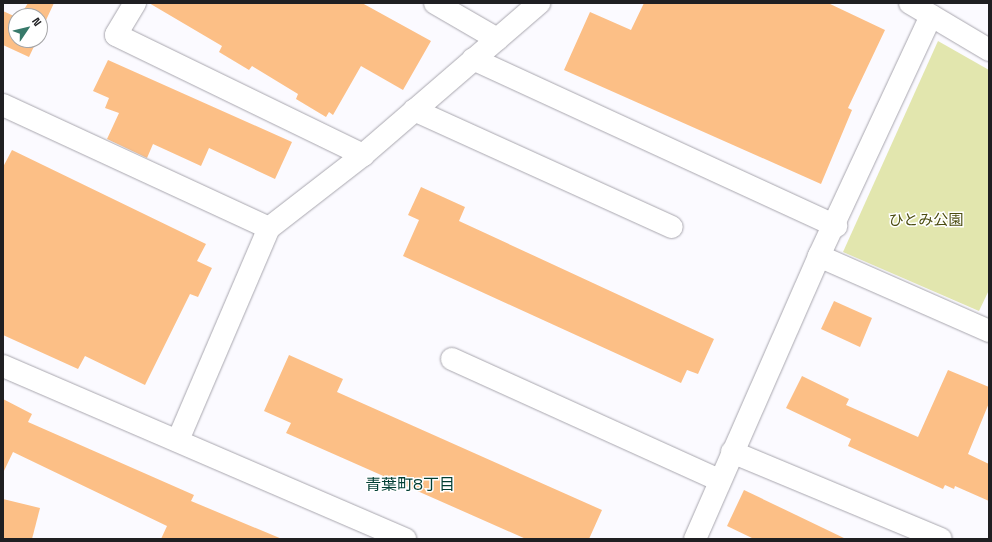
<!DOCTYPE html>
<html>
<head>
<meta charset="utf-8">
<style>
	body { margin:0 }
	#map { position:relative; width:992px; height:542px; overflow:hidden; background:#fbfaff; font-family:"Space Grotesk","Noto Sans JP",sans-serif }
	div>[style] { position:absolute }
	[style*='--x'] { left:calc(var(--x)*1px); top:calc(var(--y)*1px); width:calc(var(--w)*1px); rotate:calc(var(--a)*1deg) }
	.green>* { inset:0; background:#e2e6ae }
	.building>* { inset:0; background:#fcbf86 }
	.roads { filter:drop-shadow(0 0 1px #a8a6ae) drop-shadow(0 0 1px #a8a6ae) }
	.minor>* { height:22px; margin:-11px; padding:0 11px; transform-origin:11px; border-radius:11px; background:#fff }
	span { translate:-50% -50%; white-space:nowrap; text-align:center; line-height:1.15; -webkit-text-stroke:3px #fff; paint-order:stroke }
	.park-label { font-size:15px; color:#4b4c10 }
	.neighbourhood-label { font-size:16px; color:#013e33 }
	.frame { position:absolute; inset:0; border:4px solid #1f1f22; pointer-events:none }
	.north { position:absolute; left:8px; top:8px; width:40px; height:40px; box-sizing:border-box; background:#fff; border:1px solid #a5a5a7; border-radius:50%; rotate:55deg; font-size:11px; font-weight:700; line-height:16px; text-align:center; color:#1f1f22 }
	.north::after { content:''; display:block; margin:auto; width:14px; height:18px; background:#37796a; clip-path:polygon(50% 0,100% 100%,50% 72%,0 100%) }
</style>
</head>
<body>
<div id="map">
	<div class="green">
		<div style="clip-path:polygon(938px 41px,989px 70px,989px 290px,979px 311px,843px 252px)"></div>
	</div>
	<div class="building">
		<div style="clip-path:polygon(28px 3px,54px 3px,40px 33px,40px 16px,20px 16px)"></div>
		<div style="clip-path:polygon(149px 3px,362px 3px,431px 41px,403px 90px,361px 66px,333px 115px,329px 112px,326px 117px,296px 99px,298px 94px,252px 66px,249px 70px,219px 52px,222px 46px)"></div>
		<div style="clip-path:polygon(644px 3px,828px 3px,885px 30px,848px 108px,852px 110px,821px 184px,564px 70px,590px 12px,631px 30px)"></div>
		<div style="clip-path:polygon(3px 11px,16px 17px,16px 40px,37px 40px,29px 57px,3px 45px)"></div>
		<div style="clip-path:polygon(108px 60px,292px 142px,275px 179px,209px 148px,201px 166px,153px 144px,147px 158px,107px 139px,119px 113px,105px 108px,109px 98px,93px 91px)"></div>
		<div style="clip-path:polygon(12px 150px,206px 244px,197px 261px,212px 268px,198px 297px,190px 294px,145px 385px,85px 356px,78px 369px,3px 335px,3px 167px)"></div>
		<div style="clip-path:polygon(421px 187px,465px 207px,459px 221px,714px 339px,698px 374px,687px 370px,681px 383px,403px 256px,419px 220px,408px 215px)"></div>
		<div style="clip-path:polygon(834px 301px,872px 318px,860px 347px,821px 329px)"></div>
		<div style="clip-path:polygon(289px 355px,343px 379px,337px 392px,602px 510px,589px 539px,526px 539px,286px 433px,291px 423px,264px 411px)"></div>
		<div style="clip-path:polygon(948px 370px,989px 387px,989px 403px,968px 454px,989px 464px,989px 501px,955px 486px,954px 489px,945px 485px,943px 489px,848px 446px,851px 439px,786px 408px,802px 376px,849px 399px,846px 405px,918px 437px)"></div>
		<div style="clip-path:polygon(3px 399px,32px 414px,28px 422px,194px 495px,191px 501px,282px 539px,161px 539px,167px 526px,13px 452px,3px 473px)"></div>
		<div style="clip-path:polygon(744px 490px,846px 539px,754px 539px,727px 526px)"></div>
		<div style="clip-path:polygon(3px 499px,40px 508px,32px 539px,3px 539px)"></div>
	</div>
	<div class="roads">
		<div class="minor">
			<div style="--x:135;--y:3;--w:37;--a:121"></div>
			<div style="--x:116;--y:35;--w:275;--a:25.9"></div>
			<div style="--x:435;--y:3;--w:72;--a:30.1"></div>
			<div style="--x:910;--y:3;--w:92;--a:30.7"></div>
			<div style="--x:473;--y:59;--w:400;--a:24.7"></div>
			<div style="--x:3;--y:105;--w:293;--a:24.8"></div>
			<div style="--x:414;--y:110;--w:283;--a:24.4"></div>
			<div style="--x:819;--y:256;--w:186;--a:23.8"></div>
			<div style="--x:452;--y:359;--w:293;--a:24.4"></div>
			<div style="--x:3;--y:366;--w:438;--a:23.3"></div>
			<div style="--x:178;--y:440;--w:231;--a:-66.8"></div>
			<div style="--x:269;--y:228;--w:119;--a:-37.8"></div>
			<div style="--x:363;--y:155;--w:233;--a:-40.8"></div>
			<div style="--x:732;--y:452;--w:226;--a:22.6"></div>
			<div style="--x:695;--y:539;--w:309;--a:-66.3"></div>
			<div style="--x:819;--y:256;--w:265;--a:-65"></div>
		</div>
	</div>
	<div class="park-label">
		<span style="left:926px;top:220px">ひとみ公園</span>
	</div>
	<div class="neighbourhood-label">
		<span style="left:410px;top:485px">青葉町8丁目</span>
	</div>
	<div class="frame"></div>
	<div class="north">N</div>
</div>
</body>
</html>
